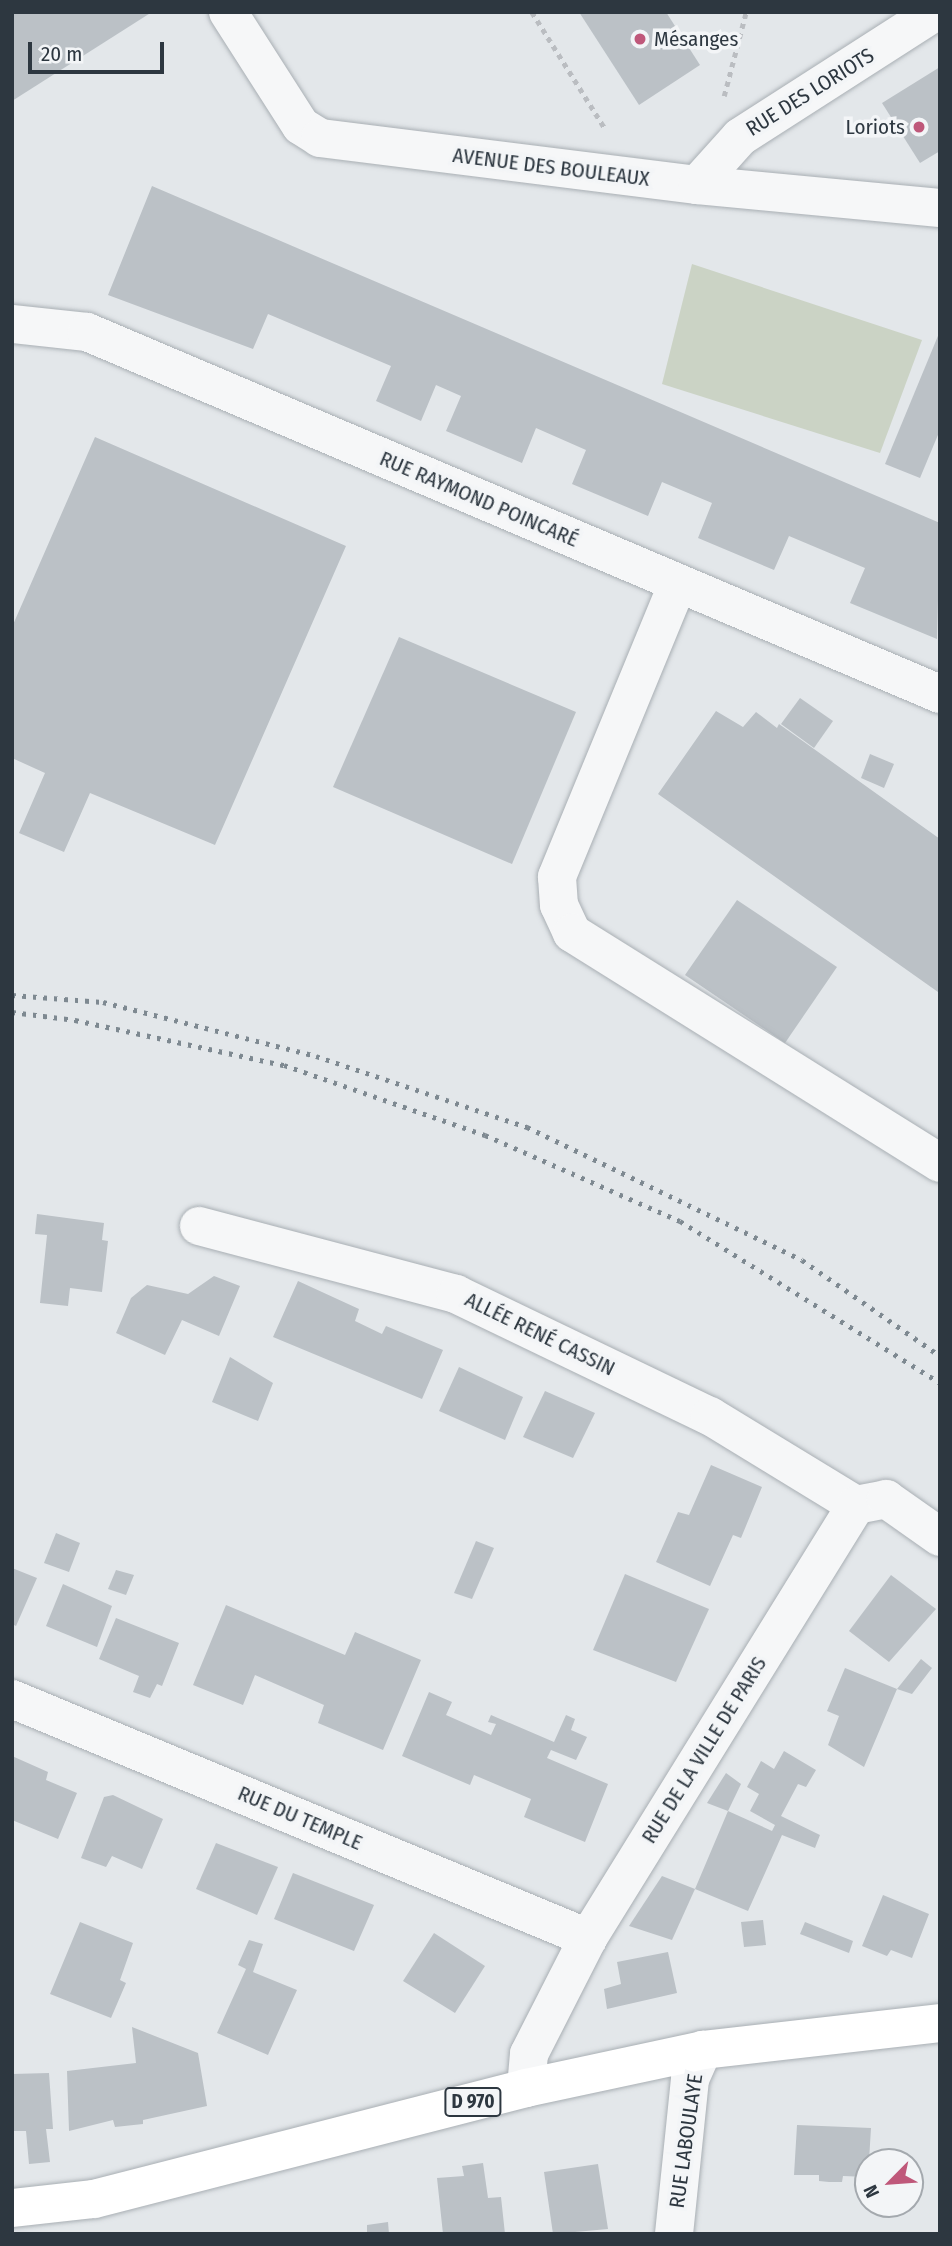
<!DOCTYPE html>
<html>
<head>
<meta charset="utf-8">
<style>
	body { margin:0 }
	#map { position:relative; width:952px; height:2246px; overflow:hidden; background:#e3e7ea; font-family:"Fira Sans Condensed",sans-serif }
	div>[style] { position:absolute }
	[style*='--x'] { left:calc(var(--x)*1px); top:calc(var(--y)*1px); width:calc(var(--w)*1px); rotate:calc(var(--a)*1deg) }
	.green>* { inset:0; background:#cbd3c5 }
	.building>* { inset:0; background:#bbc1c6 }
	.path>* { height:4.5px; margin-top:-2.25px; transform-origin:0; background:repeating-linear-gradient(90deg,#babdc1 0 5px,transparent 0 10px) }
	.roads { filter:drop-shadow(0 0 2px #a9afb4) drop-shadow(0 0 2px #a9afb4) }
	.minor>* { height:38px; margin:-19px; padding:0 19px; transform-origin:19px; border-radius:19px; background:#f6f7f8 }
	.major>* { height:38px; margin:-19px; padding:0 19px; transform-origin:19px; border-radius:19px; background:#fff }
	.rail>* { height:5px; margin-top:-2.5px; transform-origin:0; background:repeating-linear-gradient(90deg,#7e8991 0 3.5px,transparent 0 10.5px) }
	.dots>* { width:19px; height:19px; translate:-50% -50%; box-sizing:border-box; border:4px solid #f3f5f7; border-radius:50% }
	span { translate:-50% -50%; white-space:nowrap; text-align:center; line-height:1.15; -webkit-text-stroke:7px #f3f5f7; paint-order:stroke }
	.shield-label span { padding:2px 5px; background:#f3f5f7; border:2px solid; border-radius:5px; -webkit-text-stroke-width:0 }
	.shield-label { font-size:19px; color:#2d3740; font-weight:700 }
	.poi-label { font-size:21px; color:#2d3740 }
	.left { translate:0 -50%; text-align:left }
	.right { translate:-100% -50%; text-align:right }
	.street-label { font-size:21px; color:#2d3740 }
	.frame { position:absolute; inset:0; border:14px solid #2d3740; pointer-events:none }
	.north { position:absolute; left:854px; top:2148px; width:70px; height:70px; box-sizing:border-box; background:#f3f5f7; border:2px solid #a4a9ae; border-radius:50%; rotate:245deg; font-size:19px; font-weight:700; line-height:28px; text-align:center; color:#2d3740 }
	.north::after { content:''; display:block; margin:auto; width:24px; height:32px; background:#bf587a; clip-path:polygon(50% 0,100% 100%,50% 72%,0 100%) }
	.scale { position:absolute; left:28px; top:42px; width:136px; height:32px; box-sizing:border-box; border:4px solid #2d3740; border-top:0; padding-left:9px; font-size:21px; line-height:24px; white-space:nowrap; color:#2d3740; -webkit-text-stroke:5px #f3f5f7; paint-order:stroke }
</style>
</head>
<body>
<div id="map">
	<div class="green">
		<div style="clip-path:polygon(692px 264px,922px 340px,880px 453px,662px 384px)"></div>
	</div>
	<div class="building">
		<div style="clip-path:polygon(12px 12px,152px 12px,12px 101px)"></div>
		<div style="clip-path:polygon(579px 12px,666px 12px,700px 65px,639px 105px)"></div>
		<div style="clip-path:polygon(940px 67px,940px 151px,920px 163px,882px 103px)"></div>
		<div style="clip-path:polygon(152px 186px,940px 523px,937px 639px,850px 603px,865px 568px,789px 536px,774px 570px,698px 538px,712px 503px,662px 482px,648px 516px,572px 484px,586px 450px,536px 428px,522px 463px,446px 431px,461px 396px,436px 385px,421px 421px,376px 401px,391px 366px,268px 314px,253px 349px,108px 295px)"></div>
		<div style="clip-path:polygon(940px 331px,940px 430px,920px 478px,885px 464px)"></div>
		<div style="clip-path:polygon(95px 437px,346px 546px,215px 845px,90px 793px,64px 852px,19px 833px,45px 773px,12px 758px,12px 627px)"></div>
		<div style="clip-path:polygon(399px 637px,576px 712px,512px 864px,333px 787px)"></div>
		<div style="clip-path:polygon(800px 698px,833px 721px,814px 748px,781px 724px)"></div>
		<div style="clip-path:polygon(716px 711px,743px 727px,756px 712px,777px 728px,779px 724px,940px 839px,938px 992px,658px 794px)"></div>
		<div style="clip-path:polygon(870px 754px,894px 764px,884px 788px,861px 778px)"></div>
		<div style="clip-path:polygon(737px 900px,837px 967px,785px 1043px,685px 975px)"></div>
		<div style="clip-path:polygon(37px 1214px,104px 1223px,102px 1240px,108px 1241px,102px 1292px,70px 1288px,68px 1306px,40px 1303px,47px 1235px,35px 1234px)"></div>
		<div style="clip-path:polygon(214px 1276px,240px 1286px,219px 1336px,182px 1320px,165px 1355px,116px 1333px,131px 1298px,147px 1285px,188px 1294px)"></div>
		<div style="clip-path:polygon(298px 1281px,359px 1309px,355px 1321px,382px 1334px,386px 1326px,443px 1350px,422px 1399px,273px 1337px)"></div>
		<div style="clip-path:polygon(230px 1357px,273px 1383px,258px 1421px,212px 1402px)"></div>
		<div style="clip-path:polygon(459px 1367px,523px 1397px,505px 1440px,439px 1411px)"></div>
		<div style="clip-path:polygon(545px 1391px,595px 1413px,573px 1458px,523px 1437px)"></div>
		<div style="clip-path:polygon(711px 1465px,762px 1487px,741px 1538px,733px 1535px,710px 1586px,656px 1562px,678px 1512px,689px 1515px)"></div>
		<div style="clip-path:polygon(56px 1533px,80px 1543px,69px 1572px,44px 1563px)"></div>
		<div style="clip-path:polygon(476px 1541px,494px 1548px,472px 1599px,454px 1593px)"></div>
		<div style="clip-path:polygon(12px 1568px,37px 1578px,16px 1626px,12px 1624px)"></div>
		<div style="clip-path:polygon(116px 1570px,134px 1575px,126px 1595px,108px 1589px)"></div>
		<div style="clip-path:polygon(625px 1574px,709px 1609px,676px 1682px,593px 1650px)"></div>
		<div style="clip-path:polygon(891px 1575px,936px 1609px,889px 1662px,849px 1631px)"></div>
		<div style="clip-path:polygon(63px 1584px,112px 1606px,97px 1647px,46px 1626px)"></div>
		<div style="clip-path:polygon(226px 1605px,345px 1655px,355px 1632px,421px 1660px,383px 1750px,318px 1723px,324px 1705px,255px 1675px,243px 1705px,193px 1685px)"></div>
		<div style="clip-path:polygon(116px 1618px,179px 1643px,162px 1686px,157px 1684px,150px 1698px,133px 1692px,139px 1676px,99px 1659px)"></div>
		<div style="clip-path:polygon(921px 1659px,932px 1668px,912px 1694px,897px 1689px)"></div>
		<div style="clip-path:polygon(845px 1668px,897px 1689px,864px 1767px,828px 1745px,839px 1716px,827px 1711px)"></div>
		<div style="clip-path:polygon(429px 1692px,452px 1702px,446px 1715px,491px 1735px,496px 1724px,488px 1722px,491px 1715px,554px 1742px,566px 1715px,575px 1719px,571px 1730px,587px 1737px,576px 1760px,551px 1750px,547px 1758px,608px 1784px,585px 1842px,524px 1817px,531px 1799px,474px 1775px,470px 1785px,402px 1756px)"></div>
		<div style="clip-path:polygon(784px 1751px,816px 1770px,806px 1787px,798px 1784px,781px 1816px,820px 1835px,815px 1848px,782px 1835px,748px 1911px,695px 1889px,728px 1811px,772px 1831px,775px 1825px,750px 1811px,759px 1794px,747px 1787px,761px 1761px,774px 1769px)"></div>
		<div style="clip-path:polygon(12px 1756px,48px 1772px,46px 1780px,77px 1793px,58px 1839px,12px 1820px)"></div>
		<div style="clip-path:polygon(726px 1773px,741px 1784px,728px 1811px,707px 1803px)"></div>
		<div style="clip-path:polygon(113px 1795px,163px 1819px,142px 1869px,112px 1856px,106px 1867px,81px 1858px,104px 1797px)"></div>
		<div style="clip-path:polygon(216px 1843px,278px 1867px,257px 1915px,196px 1889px)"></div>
		<div style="clip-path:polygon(293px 1873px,374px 1905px,354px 1951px,274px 1919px)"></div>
		<div style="clip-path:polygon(662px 1876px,695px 1889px,672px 1940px,629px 1926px)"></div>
		<div style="clip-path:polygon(883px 1895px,929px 1914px,912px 1958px,891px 1950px,887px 1956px,862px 1946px)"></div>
		<div style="clip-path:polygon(763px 1920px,766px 1945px,744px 1947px,741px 1922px)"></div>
		<div style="clip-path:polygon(80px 1922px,133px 1943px,120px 1980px,126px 1983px,111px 2018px,50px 1994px)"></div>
		<div style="clip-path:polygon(805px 1922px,853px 1941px,849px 1953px,800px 1934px)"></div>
		<div style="clip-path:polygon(434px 1933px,485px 1966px,455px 2013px,403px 1981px)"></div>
		<div style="clip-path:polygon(249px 1940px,263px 1944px,253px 1972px,297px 1990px,268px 2055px,217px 2033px,246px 1969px,238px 1965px)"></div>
		<div style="clip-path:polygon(668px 1952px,677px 1993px,607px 2009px,604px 1989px,621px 1984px,617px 1962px)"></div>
		<div style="clip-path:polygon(132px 2027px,198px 2053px,207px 2106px,143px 2120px,143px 2124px,115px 2127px,113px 2120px,69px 2131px,67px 2071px,136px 2063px)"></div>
		<div style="clip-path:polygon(49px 2073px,53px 2129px,46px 2129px,50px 2162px,29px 2164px,26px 2131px,12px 2131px,12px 2074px)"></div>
		<div style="clip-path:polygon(797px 2125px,871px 2128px,868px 2177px,843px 2176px,842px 2182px,829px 2182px,819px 2181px,819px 2175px,794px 2175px)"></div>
		<div style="clip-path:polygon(483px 2163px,488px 2198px,501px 2197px,505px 2234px,443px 2234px,437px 2178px,464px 2176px,462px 2166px)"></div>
		<div style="clip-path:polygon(598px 2164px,608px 2229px,553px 2234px,544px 2172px)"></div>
		<div style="clip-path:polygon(388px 2222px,389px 2234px,367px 2234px,367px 2225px)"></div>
	</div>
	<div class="path">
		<div style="--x:532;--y:12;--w:139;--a:57.9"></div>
		<div style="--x:724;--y:96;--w:87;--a:-75.3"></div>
	</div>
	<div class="roads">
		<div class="minor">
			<div style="--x:228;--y:12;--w:135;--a:57.4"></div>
			<div style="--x:301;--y:126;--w:22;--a:32"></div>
			<div style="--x:320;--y:138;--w:380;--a:7.1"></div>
			<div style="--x:697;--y:185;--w:244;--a:5.4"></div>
			<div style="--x:697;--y:185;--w:64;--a:-48.1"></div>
			<div style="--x:740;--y:137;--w:232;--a:-32.7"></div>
			<div style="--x:12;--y:324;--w:75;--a:6.1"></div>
			<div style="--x:87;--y:332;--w:927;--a:23"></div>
			<div style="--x:678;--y:583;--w:318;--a:112.4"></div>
			<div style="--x:557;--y:877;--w:28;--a:86"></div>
			<div style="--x:559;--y:905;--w:31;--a:65"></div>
			<div style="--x:572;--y:933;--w:434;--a:32"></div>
			<div style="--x:199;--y:1226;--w:266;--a:14.8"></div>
			<div style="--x:456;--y:1294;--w:282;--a:25.7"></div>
			<div style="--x:710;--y:1416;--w:171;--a:31.4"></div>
			<div style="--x:12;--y:1699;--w:624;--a:22.54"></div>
			<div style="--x:526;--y:2088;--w:34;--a:-85"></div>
			<div style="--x:529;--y:2054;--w:130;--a:-63"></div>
			<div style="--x:588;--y:1938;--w:509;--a:-58.25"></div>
			<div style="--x:856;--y:1505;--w:31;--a:-11"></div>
			<div style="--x:886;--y:1499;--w:66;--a:35.1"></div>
			<div style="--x:674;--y:2234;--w:156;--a:-84.1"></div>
			<div style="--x:690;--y:2079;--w:32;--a:-66"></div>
		</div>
		<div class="major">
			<div style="--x:12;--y:2208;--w:82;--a:-6.3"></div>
			<div style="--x:94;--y:2199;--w:446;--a:-14.4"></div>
			<div style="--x:526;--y:2088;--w:181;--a:-12.1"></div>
			<div style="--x:703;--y:2050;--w:239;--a:-6.5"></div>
		</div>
	</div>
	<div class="rail">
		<div style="--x:12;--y:995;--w:91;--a:4.4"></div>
		<div style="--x:103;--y:1002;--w:220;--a:14.2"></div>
		<div style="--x:316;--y:1056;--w:223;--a:18.6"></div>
		<div style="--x:527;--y:1127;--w:305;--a:25.8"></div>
		<div style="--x:802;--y:1260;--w:168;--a:34.8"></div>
		<div style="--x:12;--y:1012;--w:64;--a:7.2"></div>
		<div style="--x:75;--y:1020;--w:214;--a:12.2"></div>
		<div style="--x:284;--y:1065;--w:213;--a:19.2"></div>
		<div style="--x:485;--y:1135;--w:213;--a:23.8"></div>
		<div style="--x:680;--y:1221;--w:306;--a:31.9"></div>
	</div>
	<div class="dots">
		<div style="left:640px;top:39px;background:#bf587a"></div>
		<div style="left:919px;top:127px;background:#bf587a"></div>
	</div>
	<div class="shield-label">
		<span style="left:473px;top:2102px">D 970</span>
	</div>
	<div class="poi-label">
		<span class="left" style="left:654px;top:39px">Mésanges</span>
		<span class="right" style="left:905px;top:127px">Loriots</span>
	</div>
	<div class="street-label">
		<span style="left:810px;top:92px;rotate:-32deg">RUE DES LORIOTS</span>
		<span style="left:551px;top:167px;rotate:7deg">AVENUE DES BOULEAUX</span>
		<span style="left:479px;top:499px;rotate:23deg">RUE RAYMOND POINCARÉ</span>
		<span style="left:540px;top:1334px;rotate:26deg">ALLÉE RENÉ CASSIN</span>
		<span style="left:704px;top:1750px;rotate:-58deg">RUE DE LA VILLE DE PARIS</span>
		<span style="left:300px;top:1818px;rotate:23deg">RUE DU TEMPLE</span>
		<span style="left:686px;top:2141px;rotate:-82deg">RUE LABOULAYE</span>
	</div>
	<div class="frame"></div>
	<div class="north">N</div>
	<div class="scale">20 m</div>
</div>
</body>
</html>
